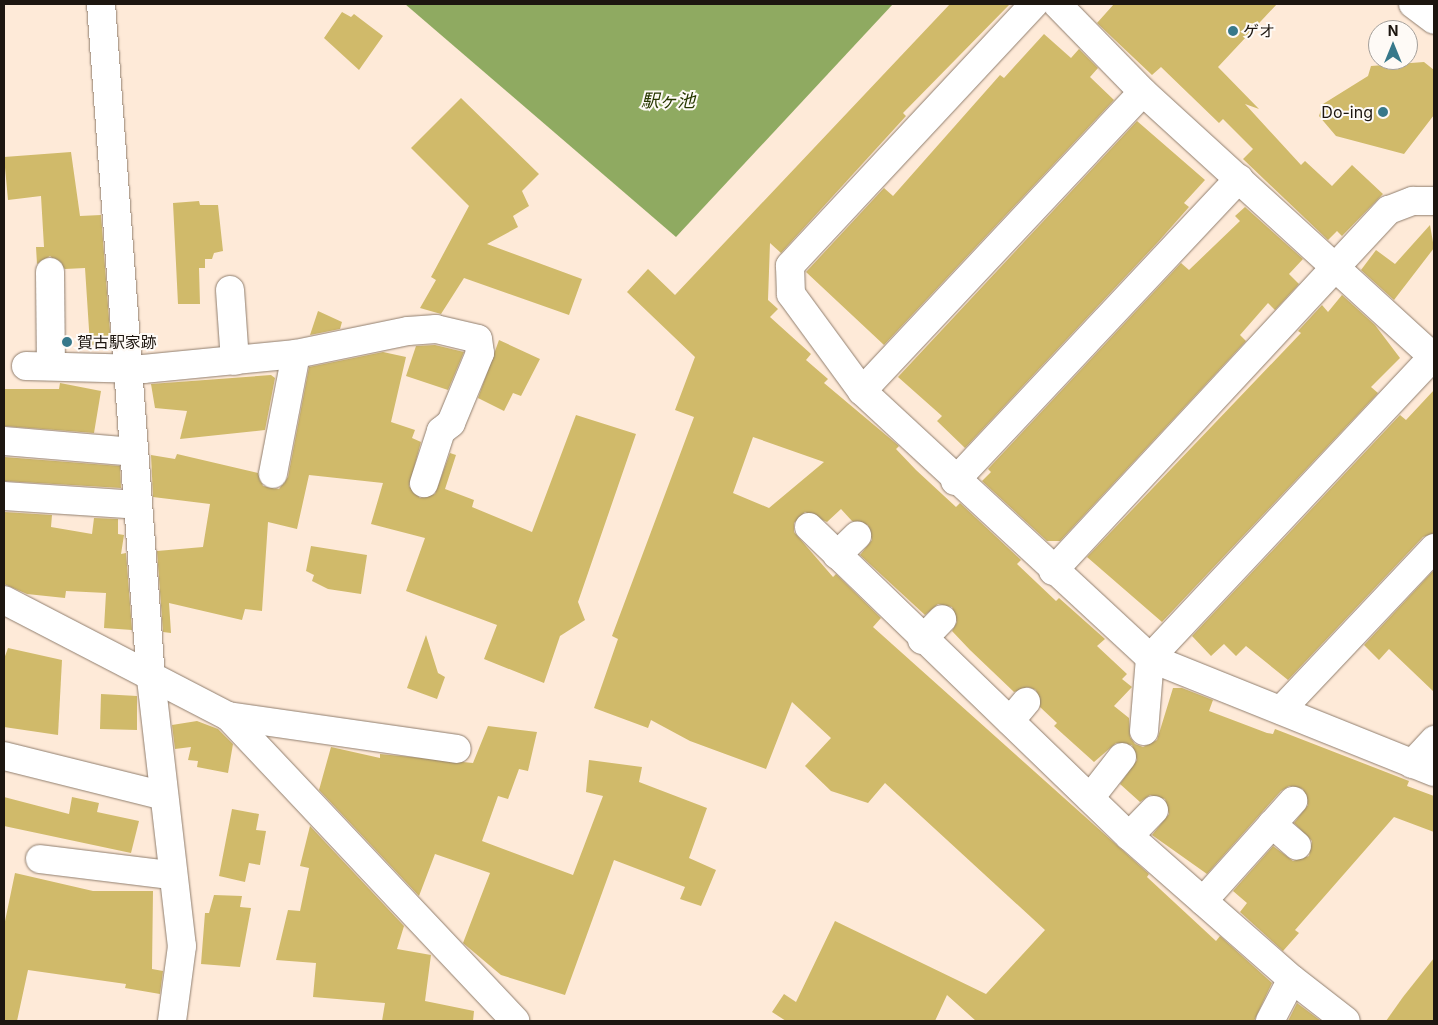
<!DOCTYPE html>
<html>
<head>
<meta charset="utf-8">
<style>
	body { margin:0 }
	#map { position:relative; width:1438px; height:1025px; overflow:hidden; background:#feead8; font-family:Inter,"Noto Sans JP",sans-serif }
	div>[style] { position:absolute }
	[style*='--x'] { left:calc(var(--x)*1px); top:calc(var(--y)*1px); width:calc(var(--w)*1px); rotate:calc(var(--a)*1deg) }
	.water>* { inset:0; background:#8faa61 }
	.building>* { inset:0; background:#d0ba6a }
	.roads { filter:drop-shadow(0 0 1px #907e6e) drop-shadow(0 0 1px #907e6e) }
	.minor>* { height:28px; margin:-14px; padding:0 14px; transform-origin:14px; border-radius:14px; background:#fff }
	.highway>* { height:28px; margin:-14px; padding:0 14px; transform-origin:14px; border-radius:14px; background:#fff }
	.dots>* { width:14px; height:14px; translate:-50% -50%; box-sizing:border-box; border:2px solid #fefaf6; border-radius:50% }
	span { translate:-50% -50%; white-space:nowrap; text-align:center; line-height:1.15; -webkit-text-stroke:4px #fefaf6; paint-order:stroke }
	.poi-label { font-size:16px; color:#1d1610 }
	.left { translate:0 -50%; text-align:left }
	.right { translate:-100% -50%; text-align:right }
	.water-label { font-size:18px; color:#273700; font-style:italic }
	.frame { position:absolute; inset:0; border:5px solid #1d1610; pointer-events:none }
	.north { position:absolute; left:1368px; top:20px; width:50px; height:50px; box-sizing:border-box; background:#fefaf6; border:1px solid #a49f9a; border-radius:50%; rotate:0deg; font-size:14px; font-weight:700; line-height:20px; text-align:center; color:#1d1610 }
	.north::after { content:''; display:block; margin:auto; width:18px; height:22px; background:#37788a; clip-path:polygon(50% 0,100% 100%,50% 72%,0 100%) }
</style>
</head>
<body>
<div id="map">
	<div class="water">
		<div style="clip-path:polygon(405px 4px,893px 4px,676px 237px)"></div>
	</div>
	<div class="building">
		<div style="clip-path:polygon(evenodd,950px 4px,1010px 4px,903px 113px,906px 116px,781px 253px,770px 243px,768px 300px,778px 309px,770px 317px,811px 354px,806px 360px,828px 379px,824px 383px,899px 446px,896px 449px,916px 470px,956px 507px,960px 503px,1021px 560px,1017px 564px,1056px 601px,1059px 598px,1105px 639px,1097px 646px,1127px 674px,1122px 679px,1132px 687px,1114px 706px,1129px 718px,1130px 737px,1135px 744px,1143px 747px,1157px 740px,1173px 688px,1182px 688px,1213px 700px,1209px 711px,1267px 733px,1273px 734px,1275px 729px,1409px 781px,1407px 786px,1434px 796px,1434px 832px,1394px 817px,1295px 930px,1299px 933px,1283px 951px,1240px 912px,1247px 903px,1233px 891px,1273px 846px,1293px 861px,1309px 856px,1312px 841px,1294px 823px,1308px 805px,1303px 789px,1289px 786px,1281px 791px,1207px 874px,1152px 835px,1169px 814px,1165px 799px,1150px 795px,1140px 802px,1120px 784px,1137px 760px,1132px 745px,1116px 743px,1094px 762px,1054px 726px,1057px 723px,1040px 707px,1036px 690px,1028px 687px,1014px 692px,970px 650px,952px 631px,957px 622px,952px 607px,938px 604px,925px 615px,860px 555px,872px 540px,868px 525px,852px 521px,841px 509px,827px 522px,805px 512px,794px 523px,794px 532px,833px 577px,836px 574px,881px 618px,873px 627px,1149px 874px,1147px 877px,1216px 941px,1220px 936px,1272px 983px,1254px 1021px,976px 1021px,947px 995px,935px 1021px,786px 1021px,772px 1012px,784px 994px,796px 1002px,835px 921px,986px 994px,1045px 930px,885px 783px,868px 803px,831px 791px,805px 766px,831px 738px,792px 702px,766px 769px,690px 741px,651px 720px,648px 728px,594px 708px,618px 639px,612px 636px,694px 417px,675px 410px,695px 357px,627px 292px,648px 269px,675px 295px,950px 4px,753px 437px,824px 462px,769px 508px,733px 493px,753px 437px)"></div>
		<div style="clip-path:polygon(1114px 4px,1277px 4px,1218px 67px,1259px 109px,1245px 104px,1301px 165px,1305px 161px,1332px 186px,1352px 165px,1383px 194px,1342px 236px,1337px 231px,1328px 240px,1243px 159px,1253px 149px,1223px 119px,1219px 123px,1161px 67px,1152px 75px,1097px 23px)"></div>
		<div style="clip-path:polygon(342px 12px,351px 17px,354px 14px,383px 36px,359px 70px,324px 38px)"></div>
		<div style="clip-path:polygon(1044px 34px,1071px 58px,1079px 49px,1098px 68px,1090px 77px,1114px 100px,884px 345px,806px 272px,884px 188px,893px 196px,1000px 75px,1004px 78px)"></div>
		<div style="clip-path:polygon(1424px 62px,1434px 70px,1434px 115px,1404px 154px,1336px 136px,1319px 116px,1323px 104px,1368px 76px,1371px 66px)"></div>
		<div style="clip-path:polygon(461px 98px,539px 174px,522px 191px,529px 206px,513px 216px,518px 227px,487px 244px,582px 279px,569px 315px,464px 278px,441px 314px,420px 308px,436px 280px,431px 277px,469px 206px,411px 148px)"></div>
		<div style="clip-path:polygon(1137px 121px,1205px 180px,1184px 203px,1189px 207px,1158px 242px,965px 448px,937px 421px,942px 416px,898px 377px)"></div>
		<div style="clip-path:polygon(71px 152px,80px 216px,101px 215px,111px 344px,90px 345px,85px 268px,65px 269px,50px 256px,37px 264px,36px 247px,44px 247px,41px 196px,8px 200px,4px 157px)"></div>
		<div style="clip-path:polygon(199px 201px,200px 205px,218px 205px,223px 251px,214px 253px,212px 259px,205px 259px,205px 268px,199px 268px,200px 304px,178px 304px,173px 203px)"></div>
		<div style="clip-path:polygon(1245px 207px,1303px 259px,1289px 274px,1299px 284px,1275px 310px,1268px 303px,1240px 335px,1246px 341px,1060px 541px,1047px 541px,982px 481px,991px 472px,988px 469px,1181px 263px,1189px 270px,1240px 221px,1235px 216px)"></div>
		<div style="clip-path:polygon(1430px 225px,1434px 248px,1394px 300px,1361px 270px,1376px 250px,1395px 264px)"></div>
		<div style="clip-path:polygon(1342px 295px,1375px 325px,1400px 358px,1371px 387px,1378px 393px,1162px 622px,1087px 557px,1301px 333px,1298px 331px,1322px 305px,1328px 312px)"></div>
		<div style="clip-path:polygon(318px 311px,342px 322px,340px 329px,310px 335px)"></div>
		<div style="clip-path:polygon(499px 340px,540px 359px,521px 396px,513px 393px,504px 411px,478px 398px)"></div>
		<div style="clip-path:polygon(435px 345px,464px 352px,448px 390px,406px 376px,416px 346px)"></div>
		<div style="clip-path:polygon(383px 352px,406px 357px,391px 422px,415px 430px,412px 438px,421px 442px,409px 486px,420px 498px,435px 494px,450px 453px,456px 455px,445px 489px,474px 500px,472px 507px,532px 532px,576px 415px,636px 434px,578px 602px,585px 620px,560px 636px,544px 683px,484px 659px,497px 625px,406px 591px,425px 538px,371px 524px,383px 483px,309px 475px,297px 529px,268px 522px,262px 611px,245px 609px,242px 620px,169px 603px,171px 633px,163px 632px,157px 551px,203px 547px,210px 504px,153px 497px,151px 455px,175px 459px,177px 454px,258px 473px,263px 486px,279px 489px,288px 477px,309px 367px)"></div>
		<div style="clip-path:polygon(271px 375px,275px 378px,265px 430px,180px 439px,187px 411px,155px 408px,151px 384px)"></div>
		<div style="clip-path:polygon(60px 383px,101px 391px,94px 433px,4px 426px,4px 389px,59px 389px)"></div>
		<div style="clip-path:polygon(1434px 390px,1434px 533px,1423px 537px,1288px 680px,1246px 646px,1236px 656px,1224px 644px,1211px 656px,1192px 636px,1400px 415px,1406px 420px)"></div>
		<div style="clip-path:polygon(4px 457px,120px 466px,121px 488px,4px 481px)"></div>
		<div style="clip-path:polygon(4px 512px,52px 515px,51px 527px,92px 534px,94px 518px,118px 519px,118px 534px,124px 535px,121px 554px,126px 553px,132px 630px,104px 628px,106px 593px,66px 591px,65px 598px,27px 594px,4px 584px)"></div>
		<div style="clip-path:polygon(311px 546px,367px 555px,361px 594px,328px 589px,312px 581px,314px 575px,306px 571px)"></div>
		<div style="clip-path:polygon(1434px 570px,1434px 692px,1389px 649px,1379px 660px,1364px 645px)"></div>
		<div style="clip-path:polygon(426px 635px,438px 673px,445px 677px,437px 699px,407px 688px)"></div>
		<div style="clip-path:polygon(8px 648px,62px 660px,58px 735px,4px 727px,4px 659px)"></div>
		<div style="clip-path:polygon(101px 694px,137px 696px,137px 730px,100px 729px)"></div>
		<div style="clip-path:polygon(197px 721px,218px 729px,233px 744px,228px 773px,197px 767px,198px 761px,188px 760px,191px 747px,175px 749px,172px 725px)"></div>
		<div style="clip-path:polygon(488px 726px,537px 732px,528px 771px,519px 769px,508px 799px,498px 796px,482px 841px,573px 875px,603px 796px,586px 792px,589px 760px,642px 767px,639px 782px,707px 808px,689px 858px,716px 870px,701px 906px,680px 899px,685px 887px,614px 860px,565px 995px,501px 975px,463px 943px,490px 873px,435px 854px,419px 896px,319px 790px,331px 747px,380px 758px,380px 754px,473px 763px)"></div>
		<div style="clip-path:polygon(4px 797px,69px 814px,72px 797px,99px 803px,97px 812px,139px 821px,131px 853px,4px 826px)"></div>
		<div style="clip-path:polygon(232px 809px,259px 814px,256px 830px,266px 831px,260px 865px,249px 863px,245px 882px,219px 876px)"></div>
		<div style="clip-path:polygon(310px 826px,404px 926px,397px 949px,431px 955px,425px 1001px,474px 1011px,473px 1021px,382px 1021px,385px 1003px,313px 997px,316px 963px,276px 960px,288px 910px,300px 911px,309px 868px,300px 866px)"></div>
		<div style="clip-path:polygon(15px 873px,93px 891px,153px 891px,152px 969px,163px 971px,160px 994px,125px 988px,126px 984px,28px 970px,17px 1021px,4px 1021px,4px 926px)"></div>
		<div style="clip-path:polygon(214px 895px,242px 896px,240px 907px,251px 908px,240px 967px,201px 964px,205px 913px,209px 913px)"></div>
		<div style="clip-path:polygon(1434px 958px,1434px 1021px,1386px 1021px,1403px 997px)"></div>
		<div style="clip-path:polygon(1297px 1003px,1321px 1021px,1288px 1021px)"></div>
	</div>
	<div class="roads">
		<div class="minor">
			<div style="--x:101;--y:4;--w:677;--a:85.76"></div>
			<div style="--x:151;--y:679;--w:269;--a:83.4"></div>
			<div style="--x:182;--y:946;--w:76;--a:97.6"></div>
			<div style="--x:1034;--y:4;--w:358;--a:133"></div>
			<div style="--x:790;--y:266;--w:28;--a:88"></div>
			<div style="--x:791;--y:294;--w:120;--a:53.8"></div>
			<div style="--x:862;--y:391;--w:393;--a:42.8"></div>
			<div style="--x:1150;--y:658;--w:306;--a:21.9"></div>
			<div style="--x:1057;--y:4;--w:123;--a:45.7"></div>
			<div style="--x:1143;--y:92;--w:394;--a:42.4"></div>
			<div style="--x:50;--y:272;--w:94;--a:89.4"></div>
			<div style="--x:230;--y:290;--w:71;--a:86"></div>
			<div style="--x:296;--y:354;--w:114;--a:-11.6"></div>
			<div style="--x:408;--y:331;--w:28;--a:-4"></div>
			<div style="--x:436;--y:329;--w:43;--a:13.4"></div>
			<div style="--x:478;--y:339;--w:14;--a:82"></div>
			<div style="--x:480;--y:353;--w:76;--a:112.5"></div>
			<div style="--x:451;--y:423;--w:13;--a:141"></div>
			<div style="--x:441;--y:431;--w:55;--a:108.1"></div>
			<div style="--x:26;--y:366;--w:117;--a:1.5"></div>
			<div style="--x:143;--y:369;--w:154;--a:-5.6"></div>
			<div style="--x:296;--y:354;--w:122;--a:100.9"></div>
			<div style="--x:862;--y:391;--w:410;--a:-46.8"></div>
			<div style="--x:4;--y:441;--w:130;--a:4.8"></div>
			<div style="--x:955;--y:481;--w:415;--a:-46.8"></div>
			<div style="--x:4;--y:496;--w:134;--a:3.8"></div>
			<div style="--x:809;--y:527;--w:445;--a:44"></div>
			<div style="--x:1129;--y:836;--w:217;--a:41.3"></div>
			<div style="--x:837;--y:555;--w:28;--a:-44"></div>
			<div style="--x:1053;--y:571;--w:493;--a:-47.1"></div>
			<div style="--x:1389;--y:210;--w:26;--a:-21"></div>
			<div style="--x:1413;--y:201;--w:21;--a:0"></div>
			<div style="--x:4;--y:600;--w:252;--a:27.4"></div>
			<div style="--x:228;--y:716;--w:419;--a:46.7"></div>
			<div style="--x:922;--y:640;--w:29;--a:-46"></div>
			<div style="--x:1281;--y:710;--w:223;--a:-46.6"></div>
			<div style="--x:228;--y:716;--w:231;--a:8.2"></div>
			<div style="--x:1010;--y:721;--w:25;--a:-50"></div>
			<div style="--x:1144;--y:731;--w:73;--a:-85.3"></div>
			<div style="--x:1150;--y:658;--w:413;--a:-46.8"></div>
			<div style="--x:4;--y:756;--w:165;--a:14"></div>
			<div style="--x:1412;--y:764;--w:33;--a:-47"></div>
			<div style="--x:1090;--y:798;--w:52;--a:-52"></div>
			<div style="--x:1272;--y:824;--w:33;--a:41"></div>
			<div style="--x:1129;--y:836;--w:36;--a:-46"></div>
			<div style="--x:40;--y:859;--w:132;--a:7"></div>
			<div style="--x:1203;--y:901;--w:135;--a:-48"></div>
			<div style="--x:1270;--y:1021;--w:47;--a:-62.4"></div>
			<div style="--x:1292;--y:979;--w:68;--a:37.9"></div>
		</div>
		<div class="highway">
			<div style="--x:1413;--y:4;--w:26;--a:37"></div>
		</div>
	</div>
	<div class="dots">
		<div style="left:1233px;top:31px;background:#37788a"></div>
		<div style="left:1383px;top:112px;background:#37788a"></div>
		<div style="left:67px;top:342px;background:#37788a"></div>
	</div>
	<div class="poi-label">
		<span class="left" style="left:1243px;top:31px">ゲオ</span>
		<span class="right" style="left:1373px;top:112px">Do-ing</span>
		<span class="left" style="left:77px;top:342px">賀古駅家跡</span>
	</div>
	<div class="water-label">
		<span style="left:668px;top:101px">駅ヶ池</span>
	</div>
	<div class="frame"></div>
	<div class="north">N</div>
</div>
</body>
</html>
